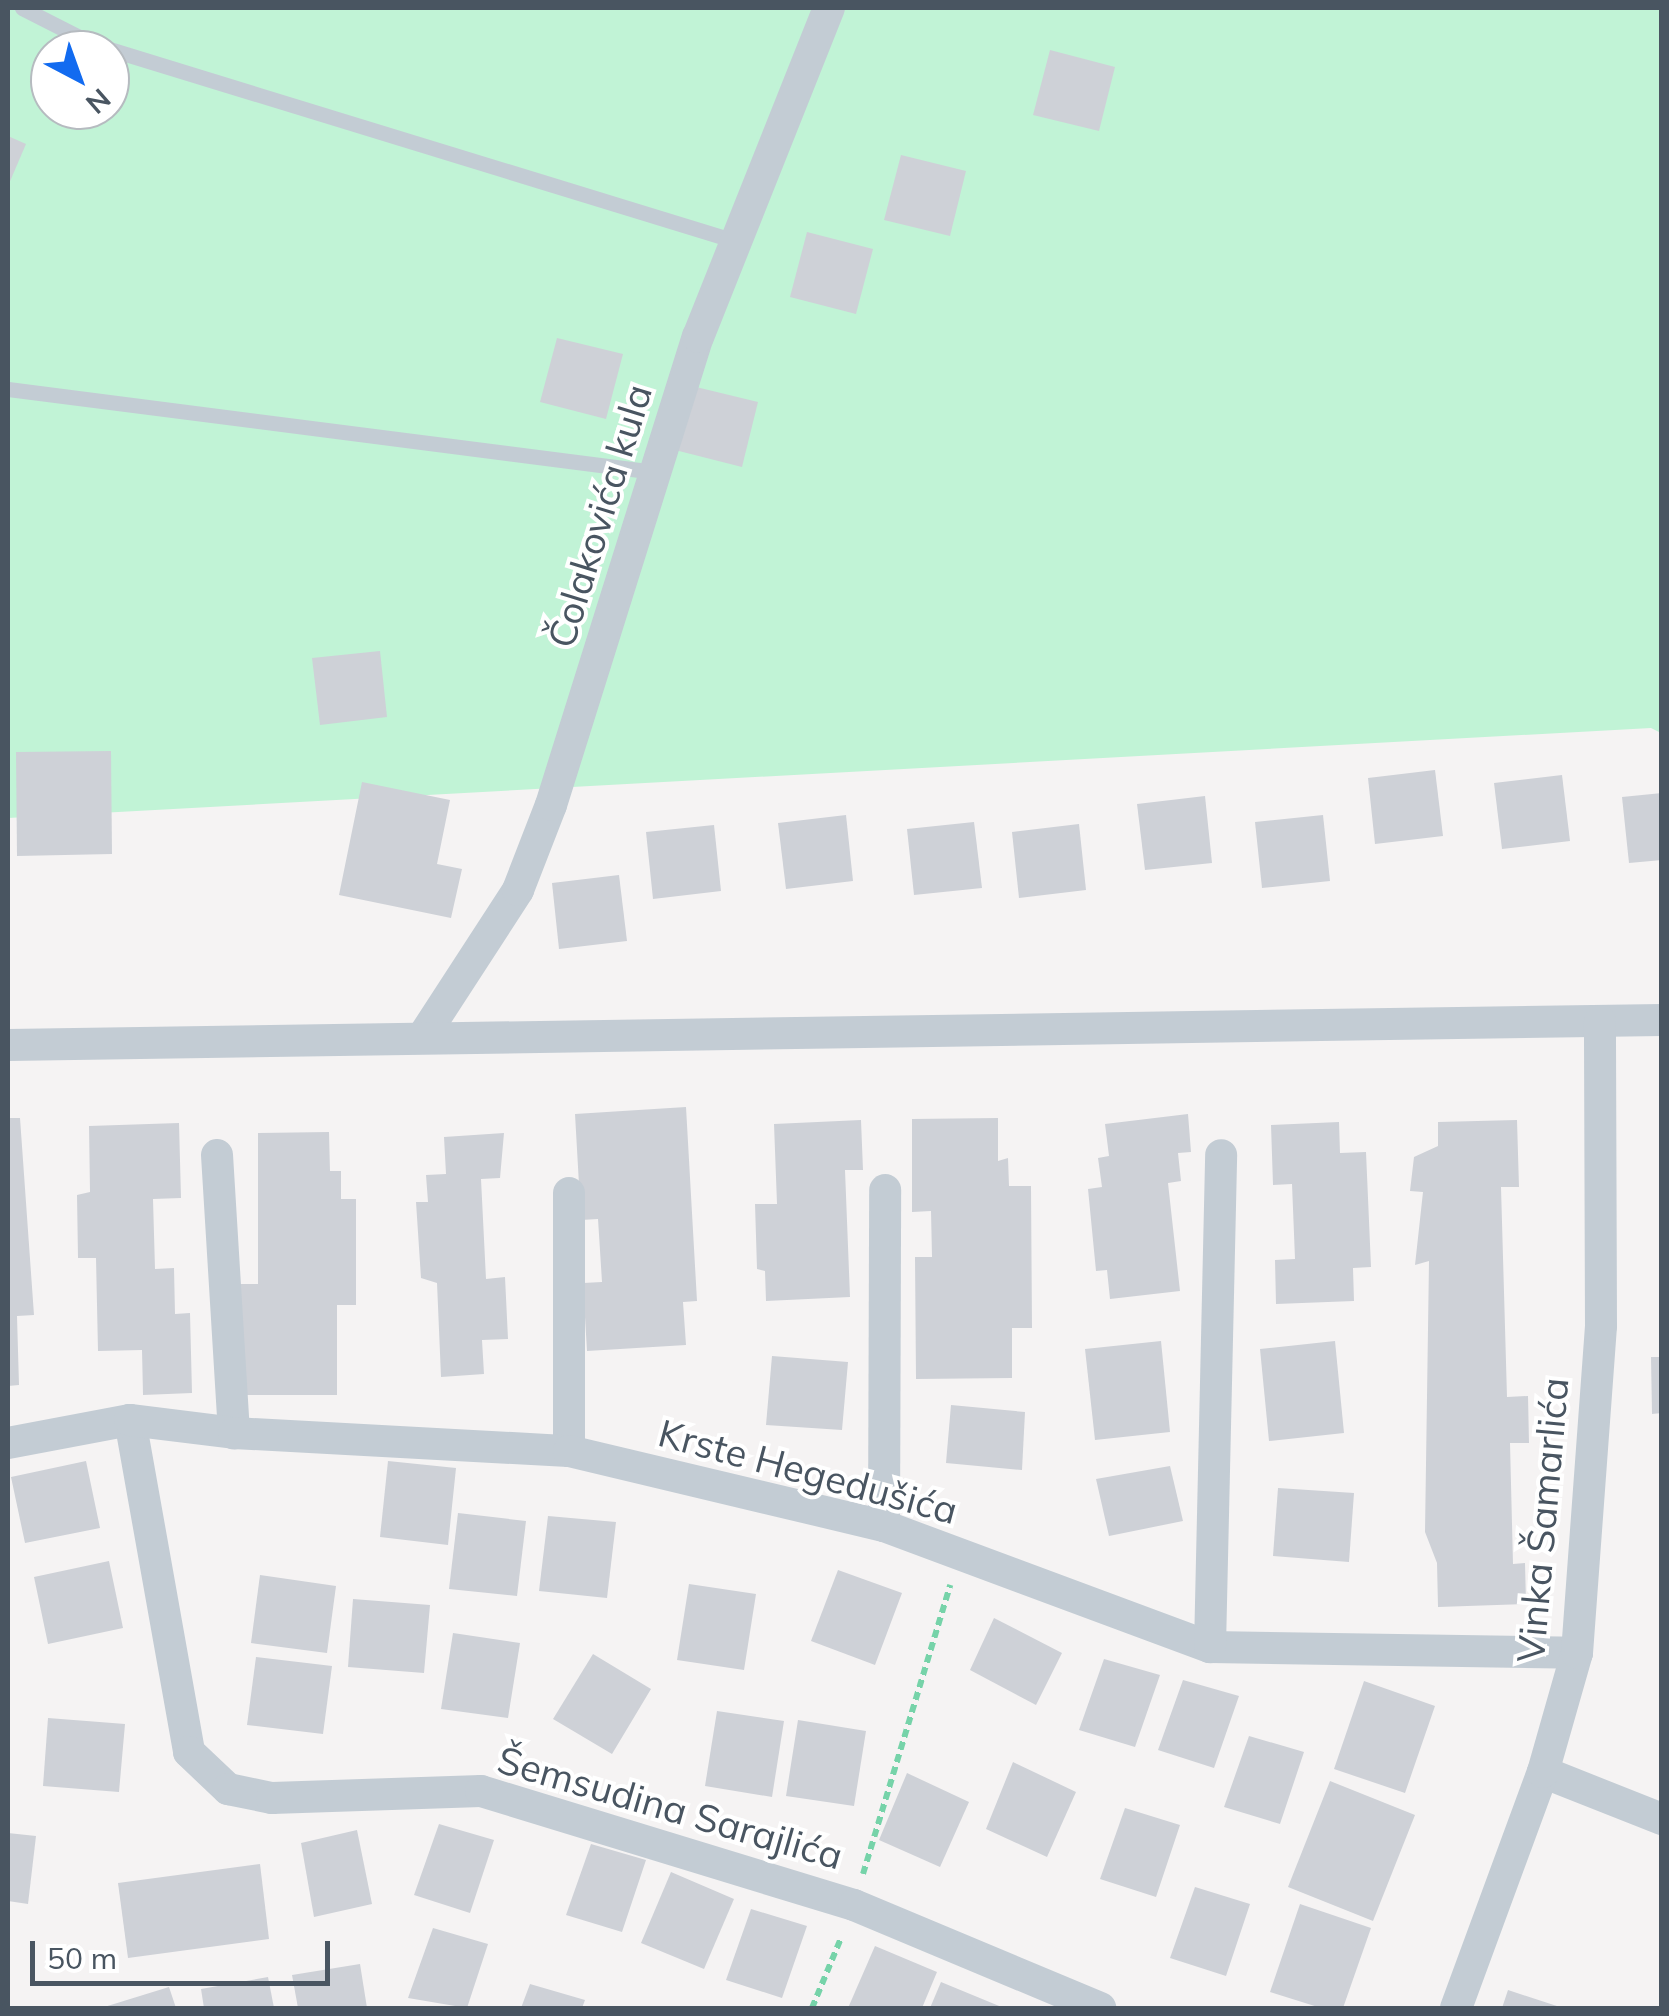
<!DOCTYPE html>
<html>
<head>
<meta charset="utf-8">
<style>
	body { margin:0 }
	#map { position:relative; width:1669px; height:2016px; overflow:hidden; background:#f5f3f3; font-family:Mulish,sans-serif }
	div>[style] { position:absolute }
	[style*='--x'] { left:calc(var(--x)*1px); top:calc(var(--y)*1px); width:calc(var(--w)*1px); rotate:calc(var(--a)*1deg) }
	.green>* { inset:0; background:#c1f3d6 }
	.building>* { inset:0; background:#ced1d7 }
	.path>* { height:6px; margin-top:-3px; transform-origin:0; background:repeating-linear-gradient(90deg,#76d3a9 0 8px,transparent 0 13px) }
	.service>* { height:15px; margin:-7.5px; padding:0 7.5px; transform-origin:7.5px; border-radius:7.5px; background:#c3ccd4 }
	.minor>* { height:32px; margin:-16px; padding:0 16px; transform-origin:16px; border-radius:16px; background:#c3ccd4 }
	span { translate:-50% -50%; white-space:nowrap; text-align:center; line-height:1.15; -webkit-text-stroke:8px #fff; paint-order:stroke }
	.street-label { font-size:38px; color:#495561 }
	.frame { position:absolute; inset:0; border:10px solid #495561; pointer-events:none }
	.north { position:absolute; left:30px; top:30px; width:100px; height:100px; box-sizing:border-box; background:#fff; border:2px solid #b6bbc0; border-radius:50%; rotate:139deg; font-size:28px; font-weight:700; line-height:40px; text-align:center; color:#495561 }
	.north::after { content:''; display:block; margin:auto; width:35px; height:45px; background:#126bf0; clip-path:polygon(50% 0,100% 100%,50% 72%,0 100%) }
	.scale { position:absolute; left:30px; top:1941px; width:300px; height:45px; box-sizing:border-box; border:5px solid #495561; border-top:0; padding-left:12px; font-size:30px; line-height:35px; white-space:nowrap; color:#495561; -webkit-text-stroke:8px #fff; paint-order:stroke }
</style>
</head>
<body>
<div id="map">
	<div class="green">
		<div style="clip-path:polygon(evenodd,8px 8px,1661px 8px,1661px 733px,1651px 728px,8px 818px,8px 8px,50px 50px,110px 50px,110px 110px,50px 110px,50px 50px)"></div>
	</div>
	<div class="building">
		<div style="clip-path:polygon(1050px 50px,1115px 67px,1099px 131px,1033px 115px)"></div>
		<div style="clip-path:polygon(8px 136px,26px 144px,8px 186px)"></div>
		<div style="clip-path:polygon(901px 155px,966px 171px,950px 236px,884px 220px)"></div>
		<div style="clip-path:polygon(807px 232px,873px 249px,856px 314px,790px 297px)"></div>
		<div style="clip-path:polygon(557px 338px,623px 354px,606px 419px,540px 402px)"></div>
		<div style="clip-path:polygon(692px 386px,758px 402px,742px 467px,675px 450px)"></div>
		<div style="clip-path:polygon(380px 651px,387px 717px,320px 725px,312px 658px)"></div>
		<div style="clip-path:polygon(111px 751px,112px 854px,17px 856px,16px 752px)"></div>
		<div style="clip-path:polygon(1435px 770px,1443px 836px,1375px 844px,1368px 778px)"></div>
		<div style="clip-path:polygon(1562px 775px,1570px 841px,1502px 849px,1494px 783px)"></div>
		<div style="clip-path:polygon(362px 782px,450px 800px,437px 864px,462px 869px,451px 918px,339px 895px)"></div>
		<div style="clip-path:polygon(1662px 793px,1662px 860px,1629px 863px,1622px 797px)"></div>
		<div style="clip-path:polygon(1205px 796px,1212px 863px,1145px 870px,1137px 804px)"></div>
		<div style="clip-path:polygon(846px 815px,853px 881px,786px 889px,778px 823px)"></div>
		<div style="clip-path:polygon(1323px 815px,1330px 881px,1262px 888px,1255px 822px)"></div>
		<div style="clip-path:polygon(974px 822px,982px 888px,914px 895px,907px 829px)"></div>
		<div style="clip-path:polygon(1079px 824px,1086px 890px,1019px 898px,1012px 832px)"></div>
		<div style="clip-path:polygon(714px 825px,721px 891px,653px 899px,646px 832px)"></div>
		<div style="clip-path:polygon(619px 875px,627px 941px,559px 949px,552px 883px)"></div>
		<div style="clip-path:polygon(686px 1107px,697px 1301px,683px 1302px,686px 1345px,587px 1351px,583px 1283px,602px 1282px,598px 1219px,581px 1220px,575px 1114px)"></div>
		<div style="clip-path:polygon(1188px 1114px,1191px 1152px,1178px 1153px,1181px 1181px,1168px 1183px,1180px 1291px,1110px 1299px,1107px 1270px,1096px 1271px,1088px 1189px,1102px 1187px,1098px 1158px,1109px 1156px,1105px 1124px)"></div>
		<div style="clip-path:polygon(8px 1118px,20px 1118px,34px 1315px,17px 1316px,19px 1385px,8px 1386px)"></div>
		<div style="clip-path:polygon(998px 1118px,998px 1161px,1008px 1158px,1009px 1186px,1031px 1186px,1032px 1328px,1012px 1328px,1012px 1378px,916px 1379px,915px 1257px,932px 1257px,931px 1211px,912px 1212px,912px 1119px)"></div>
		<div style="clip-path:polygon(861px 1120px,863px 1170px,845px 1170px,850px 1297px,766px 1301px,765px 1271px,757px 1269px,755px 1204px,777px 1204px,774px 1124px)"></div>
		<div style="clip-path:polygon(1517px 1120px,1519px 1187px,1501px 1187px,1507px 1397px,1528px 1396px,1529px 1443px,1510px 1443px,1513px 1564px,1525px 1563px,1526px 1604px,1438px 1607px,1437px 1563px,1425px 1532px,1429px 1261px,1415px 1265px,1423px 1192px,1410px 1191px,1414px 1157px,1438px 1146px,1438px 1122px)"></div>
		<div style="clip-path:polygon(1339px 1122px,1340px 1153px,1366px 1152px,1371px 1267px,1353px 1268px,1354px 1301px,1276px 1304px,1275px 1260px,1295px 1259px,1292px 1184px,1273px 1185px,1271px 1125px)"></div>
		<div style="clip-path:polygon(179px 1123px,181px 1198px,153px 1199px,155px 1269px,174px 1268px,175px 1314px,190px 1313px,192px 1393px,143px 1395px,142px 1350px,98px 1351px,96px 1258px,78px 1258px,77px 1195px,90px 1192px,89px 1126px)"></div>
		<div style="clip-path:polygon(329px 1132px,330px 1171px,341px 1171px,341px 1199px,356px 1199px,356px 1305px,337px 1305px,337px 1395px,240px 1395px,239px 1284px,258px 1284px,258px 1133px)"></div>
		<div style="clip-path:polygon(504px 1133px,500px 1178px,481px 1179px,486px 1279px,505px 1277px,508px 1339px,482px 1340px,484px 1374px,441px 1377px,437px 1283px,421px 1278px,416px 1202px,428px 1202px,426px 1175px,446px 1174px,444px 1137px)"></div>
		<div style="clip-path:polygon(1161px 1341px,1170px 1432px,1095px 1440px,1085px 1349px)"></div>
		<div style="clip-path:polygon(1335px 1341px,1344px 1433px,1269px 1441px,1260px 1349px)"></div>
		<div style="clip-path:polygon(772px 1356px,848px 1362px,842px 1430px,766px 1425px)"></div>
		<div style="clip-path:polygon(1651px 1357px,1662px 1357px,1662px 1413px,1652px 1414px)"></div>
		<div style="clip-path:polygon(951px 1405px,1025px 1412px,1022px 1470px,946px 1463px)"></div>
		<div style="clip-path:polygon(86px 1461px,100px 1528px,25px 1543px,11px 1477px)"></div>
		<div style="clip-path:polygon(388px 1461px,456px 1468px,448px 1545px,380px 1537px)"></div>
		<div style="clip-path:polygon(1170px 1466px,1183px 1521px,1109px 1536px,1096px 1479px)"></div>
		<div style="clip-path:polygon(1278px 1488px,1354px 1493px,1349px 1562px,1273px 1556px)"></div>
		<div style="clip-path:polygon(458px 1513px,526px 1521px,517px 1596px,449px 1589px)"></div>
		<div style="clip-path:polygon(548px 1516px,616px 1522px,607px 1598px,539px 1591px)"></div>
		<div style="clip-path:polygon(109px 1561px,123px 1628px,48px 1644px,34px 1577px)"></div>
		<div style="clip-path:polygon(838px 1570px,902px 1593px,875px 1665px,811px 1641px)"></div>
		<div style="clip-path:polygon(260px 1575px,336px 1586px,327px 1653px,251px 1643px)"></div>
		<div style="clip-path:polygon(689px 1584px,756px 1594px,744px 1670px,677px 1660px)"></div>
		<div style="clip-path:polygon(353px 1599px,430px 1605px,424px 1673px,348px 1667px)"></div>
		<div style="clip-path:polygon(994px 1618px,1062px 1653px,1036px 1705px,970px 1670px)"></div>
		<div style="clip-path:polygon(453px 1633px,520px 1643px,508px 1718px,441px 1709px)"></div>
		<div style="clip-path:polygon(593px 1654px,651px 1689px,612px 1754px,553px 1719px)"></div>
		<div style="clip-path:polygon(256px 1657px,332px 1666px,323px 1734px,247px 1725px)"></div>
		<div style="clip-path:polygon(1104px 1659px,1160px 1675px,1135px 1747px,1079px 1730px)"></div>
		<div style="clip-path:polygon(1183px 1680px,1239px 1696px,1214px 1768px,1158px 1750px)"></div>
		<div style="clip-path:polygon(1364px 1681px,1435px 1706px,1405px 1793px,1334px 1769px)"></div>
		<div style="clip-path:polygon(717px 1711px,784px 1721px,772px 1797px,705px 1786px)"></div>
		<div style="clip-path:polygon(48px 1718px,125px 1724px,119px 1792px,43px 1786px)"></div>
		<div style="clip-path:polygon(798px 1720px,866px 1731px,854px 1806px,786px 1796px)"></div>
		<div style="clip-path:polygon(1249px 1736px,1304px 1752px,1280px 1824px,1224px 1807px)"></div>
		<div style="clip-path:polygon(1013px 1762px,1076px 1792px,1047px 1857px,986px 1829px)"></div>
		<div style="clip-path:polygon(907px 1773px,969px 1802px,940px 1867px,879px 1840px)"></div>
		<div style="clip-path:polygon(1330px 1781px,1415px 1815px,1373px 1921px,1288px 1887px)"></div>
		<div style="clip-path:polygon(1125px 1808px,1180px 1825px,1156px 1897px,1100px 1879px)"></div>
		<div style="clip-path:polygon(439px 1824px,494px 1840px,470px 1913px,414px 1895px)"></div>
		<div style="clip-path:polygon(357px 1830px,372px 1904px,314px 1917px,301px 1843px)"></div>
		<div style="clip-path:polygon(8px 1833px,36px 1836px,28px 1904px,8px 1901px)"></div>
		<div style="clip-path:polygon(591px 1844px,646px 1860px,622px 1932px,566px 1915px)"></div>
		<div style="clip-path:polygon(260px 1864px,269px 1939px,128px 1958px,118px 1883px)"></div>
		<div style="clip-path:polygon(671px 1872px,734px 1899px,704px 1969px,641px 1943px)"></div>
		<div style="clip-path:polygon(1195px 1887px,1250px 1904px,1226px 1976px,1170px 1958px)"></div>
		<div style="clip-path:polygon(1300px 1904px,1371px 1928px,1343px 2008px,1321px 2008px,1270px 1992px)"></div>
		<div style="clip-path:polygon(751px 1909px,807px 1926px,782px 1998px,726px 1980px)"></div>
		<div style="clip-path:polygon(433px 1928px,488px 1944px,467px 2008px,408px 1998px)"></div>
		<div style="clip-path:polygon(875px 1946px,937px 1972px,922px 2008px,848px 2008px)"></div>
		<div style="clip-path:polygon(360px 1964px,367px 2008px,298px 2008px,292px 1975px)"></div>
		<div style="clip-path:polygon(268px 1977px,274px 2008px,204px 2008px,201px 1989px)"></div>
		<div style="clip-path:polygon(941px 1982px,1004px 2008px,930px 2008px)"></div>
		<div style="clip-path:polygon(530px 1984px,585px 2000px,582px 2008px,521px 2008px)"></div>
		<div style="clip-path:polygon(169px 1987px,176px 2008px,101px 2008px)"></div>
		<div style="clip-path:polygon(1508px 1990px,1563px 2008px,1502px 2008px)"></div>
	</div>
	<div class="path">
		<div style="--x:863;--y:1874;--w:302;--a:-73.2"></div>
		<div style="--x:812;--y:2008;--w:76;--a:-67.5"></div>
	</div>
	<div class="service">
		<div style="--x:22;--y:8;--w:80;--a:26.9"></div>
		<div style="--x:93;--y:44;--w:668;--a:17.05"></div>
		<div style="--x:8;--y:389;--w:652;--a:7.31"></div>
	</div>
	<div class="minor">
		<div style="--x:424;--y:1035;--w:173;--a:-57"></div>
		<div style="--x:518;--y:890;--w:91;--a:-68.8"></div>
		<div style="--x:551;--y:805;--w:491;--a:-72.6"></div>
		<div style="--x:698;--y:337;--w:354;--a:-68.3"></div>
		<div style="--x:8;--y:1045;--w:1654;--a:-0.87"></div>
		<div style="--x:217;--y:1155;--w:279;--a:86.5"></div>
		<div style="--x:569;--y:1193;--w:258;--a:90"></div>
		<div style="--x:130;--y:1420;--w:337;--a:79.9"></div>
		<div style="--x:189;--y:1752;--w:54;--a:43.5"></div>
		<div style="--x:228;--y:1789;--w:45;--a:11.6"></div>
		<div style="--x:272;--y:1798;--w:209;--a:-1.9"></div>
		<div style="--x:481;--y:1791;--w:390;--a:17"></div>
		<div style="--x:854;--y:1905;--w:267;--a:22.7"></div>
		<div style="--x:8;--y:1443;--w:124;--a:-10.7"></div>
		<div style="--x:130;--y:1420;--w:105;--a:7.1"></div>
		<div style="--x:234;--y:1433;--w:335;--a:3.1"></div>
		<div style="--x:569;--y:1451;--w:324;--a:13.4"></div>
		<div style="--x:884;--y:1526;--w:348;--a:20.4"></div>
		<div style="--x:1210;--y:1647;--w:367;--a:0.9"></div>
		<div style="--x:884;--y:1526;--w:336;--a:-89.8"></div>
		<div style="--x:1210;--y:1647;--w:492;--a:-88.7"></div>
		<div style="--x:1543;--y:1772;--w:128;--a:21.6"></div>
		<div style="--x:1456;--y:2008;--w:252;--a:-69.8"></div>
		<div style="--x:1543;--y:1772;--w:124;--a:-74.1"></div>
		<div style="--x:1577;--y:1653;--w:328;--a:-85.8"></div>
		<div style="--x:1601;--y:1326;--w:305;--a:-90.2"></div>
	</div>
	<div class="street-label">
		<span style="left:600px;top:516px;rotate:-73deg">Čolakovića kula</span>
		<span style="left:808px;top:1472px;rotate:15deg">Krste Hegedušića</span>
		<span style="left:1543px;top:1520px;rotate:-85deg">Vinka Šamarlića</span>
		<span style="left:670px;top:1808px;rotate:16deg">Šemsudina Sarajlića</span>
	</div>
	<div class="frame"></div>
	<div class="north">N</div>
	<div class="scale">50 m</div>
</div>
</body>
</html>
